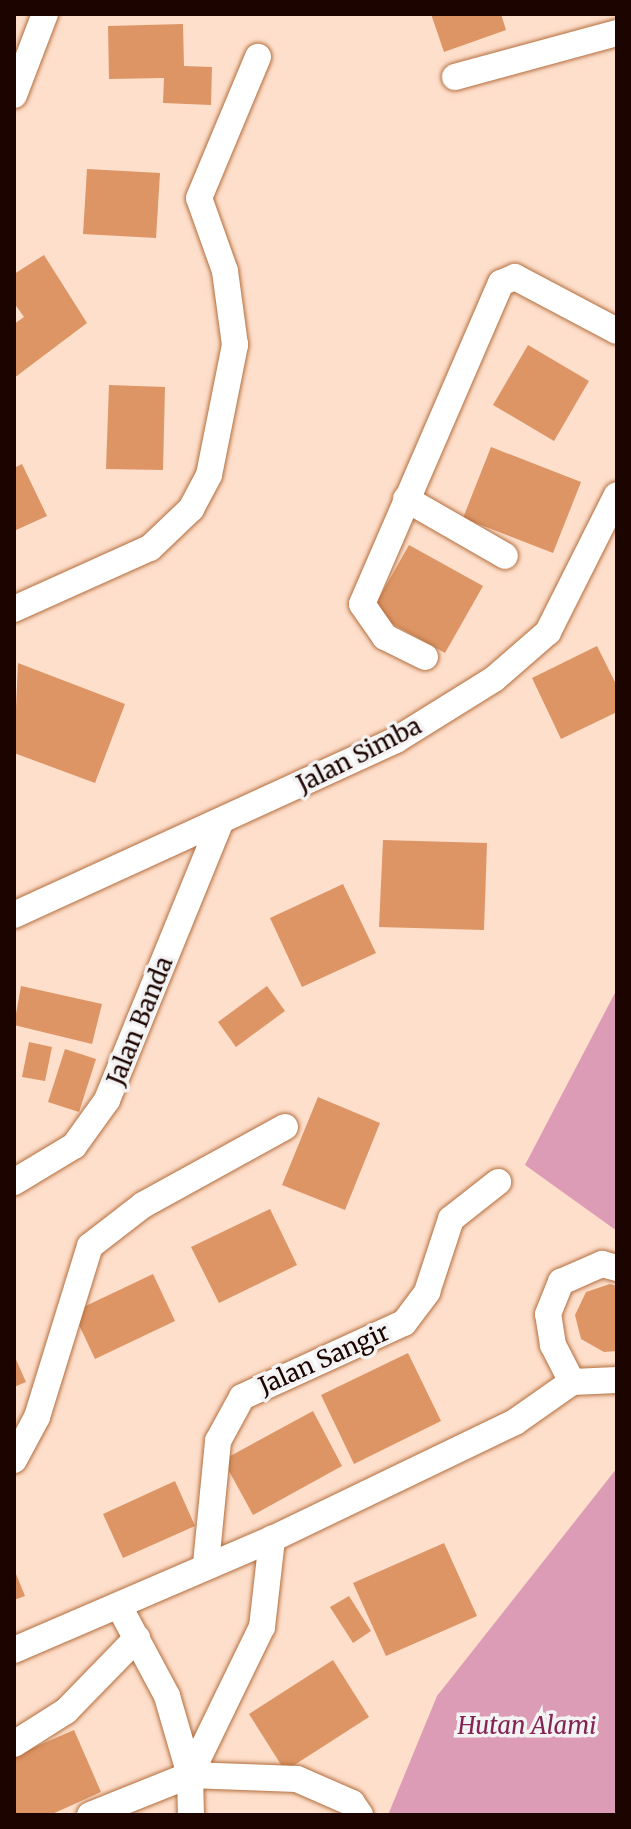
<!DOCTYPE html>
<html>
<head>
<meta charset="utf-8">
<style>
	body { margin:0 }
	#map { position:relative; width:631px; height:1829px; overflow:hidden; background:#fedfcb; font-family:Merriweather,serif }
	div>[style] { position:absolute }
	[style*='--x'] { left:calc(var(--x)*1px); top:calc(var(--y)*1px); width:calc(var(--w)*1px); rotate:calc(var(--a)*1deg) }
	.green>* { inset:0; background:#dd9cb6 }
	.building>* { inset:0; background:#dd9565 }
	.roads { filter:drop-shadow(0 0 2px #b36e3e) drop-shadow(0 0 2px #b36e3e) }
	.minor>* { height:26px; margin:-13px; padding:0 13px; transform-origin:13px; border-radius:13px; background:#fff }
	span { translate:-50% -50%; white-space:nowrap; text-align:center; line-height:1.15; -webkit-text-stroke:7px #f3f3f3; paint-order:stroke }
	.street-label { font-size:24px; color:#1c0400 }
	.park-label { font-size:24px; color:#832454; font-style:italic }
	.frame { position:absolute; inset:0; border:16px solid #1c0400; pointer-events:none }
</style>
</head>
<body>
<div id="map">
	<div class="green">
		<div style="clip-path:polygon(617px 989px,617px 1231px,525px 1165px)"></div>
		<div style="clip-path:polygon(617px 1468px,617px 1815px,388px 1815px,437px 1696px)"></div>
	</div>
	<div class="building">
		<div style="clip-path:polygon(431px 14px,501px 14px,506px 30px,444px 52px)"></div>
		<div style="clip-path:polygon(183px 24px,184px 66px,212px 67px,211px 105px,163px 103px,164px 78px,109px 79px,108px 26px)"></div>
		<div style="clip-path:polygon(87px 169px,160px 173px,156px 238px,83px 234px)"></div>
		<div style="clip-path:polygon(44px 255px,87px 323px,14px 378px,14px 324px,24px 317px,14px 303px,14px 274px)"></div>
		<div style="clip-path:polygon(528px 345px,589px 381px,554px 441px,493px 405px)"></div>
		<div style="clip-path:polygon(109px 385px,165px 387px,163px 470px,106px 469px)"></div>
		<div style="clip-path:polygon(491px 447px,581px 482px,553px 553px,463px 518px)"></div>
		<div style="clip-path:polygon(22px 464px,47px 516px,14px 531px,14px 468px)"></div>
		<div style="clip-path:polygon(409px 545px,483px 586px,445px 653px,371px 612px)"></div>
		<div style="clip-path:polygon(597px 646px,617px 686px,617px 712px,561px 739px,532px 678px)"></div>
		<div style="clip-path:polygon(18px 663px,125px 704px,95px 783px,14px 753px)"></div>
		<div style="clip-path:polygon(383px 840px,487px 843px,484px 930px,379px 927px)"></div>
		<div style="clip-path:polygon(343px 884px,376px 953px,302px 987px,270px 918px)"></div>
		<div style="clip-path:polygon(21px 986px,102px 1004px,92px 1044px,14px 1025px)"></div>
		<div style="clip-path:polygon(267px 986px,285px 1011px,236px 1047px,218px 1022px)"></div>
		<div style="clip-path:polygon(29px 1042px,52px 1047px,45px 1081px,22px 1077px)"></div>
		<div style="clip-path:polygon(65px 1049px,96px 1059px,79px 1112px,48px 1102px)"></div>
		<div style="clip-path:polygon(318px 1097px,380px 1123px,345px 1210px,282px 1185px)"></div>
		<div style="clip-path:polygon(270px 1209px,297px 1265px,219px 1303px,191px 1247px)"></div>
		<div style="clip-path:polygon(153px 1274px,175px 1321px,95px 1359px,73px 1312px)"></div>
		<div style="clip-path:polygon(610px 1284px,617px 1286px,617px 1351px,604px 1352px,581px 1339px,575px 1315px,586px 1292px)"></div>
		<div style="clip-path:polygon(408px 1353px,441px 1421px,354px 1464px,321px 1395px)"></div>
		<div style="clip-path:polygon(14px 1355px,26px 1382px,14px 1387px)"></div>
		<div style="clip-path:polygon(313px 1411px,342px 1466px,253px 1515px,223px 1460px)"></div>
		<div style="clip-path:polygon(175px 1481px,195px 1526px,123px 1558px,103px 1514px)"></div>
		<div style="clip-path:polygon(444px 1543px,477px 1616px,386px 1656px,353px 1583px)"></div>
		<div style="clip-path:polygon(14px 1569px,25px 1596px,14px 1600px)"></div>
		<div style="clip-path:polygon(349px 1596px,371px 1631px,353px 1643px,330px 1607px)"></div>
		<div style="clip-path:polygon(333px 1660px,369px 1717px,285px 1771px,249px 1714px)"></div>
		<div style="clip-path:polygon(74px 1730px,101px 1792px,50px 1815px,14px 1815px,14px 1756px)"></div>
	</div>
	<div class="roads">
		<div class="minor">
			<div style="--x:455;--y:77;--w:168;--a:-15.2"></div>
			<div style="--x:14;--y:95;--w:87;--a:-69.1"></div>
			<div style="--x:406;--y:499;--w:114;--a:29.9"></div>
			<div style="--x:14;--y:609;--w:149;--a:-24.2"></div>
			<div style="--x:150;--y:548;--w:57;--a:-43.6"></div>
			<div style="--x:191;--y:509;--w:38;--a:-62"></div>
			<div style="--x:209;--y:475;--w:133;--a:-78.7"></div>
			<div style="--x:235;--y:345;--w:75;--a:-97.7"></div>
			<div style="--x:225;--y:271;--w:77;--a:-109.6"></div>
			<div style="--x:199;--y:198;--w:153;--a:-67.3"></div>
			<div style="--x:425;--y:657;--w:45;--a:-153.4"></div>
			<div style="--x:385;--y:637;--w:40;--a:-124.9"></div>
			<div style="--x:362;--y:604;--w:350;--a:-66.6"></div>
			<div style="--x:501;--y:283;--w:15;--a:-23"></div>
			<div style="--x:515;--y:277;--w:115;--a:27.9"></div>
			<div style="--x:14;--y:915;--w:420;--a:-24.6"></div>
			<div style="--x:396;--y:740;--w:115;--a:-31.9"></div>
			<div style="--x:494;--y:679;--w:72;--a:-41"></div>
			<div style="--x:548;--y:632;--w:153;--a:-63.3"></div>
			<div style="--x:14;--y:1182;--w:70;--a:-31"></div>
			<div style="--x:74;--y:1146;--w:57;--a:-54.3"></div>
			<div style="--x:107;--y:1100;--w:299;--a:-67.8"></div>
			<div style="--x:572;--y:1382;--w:42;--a:-117.2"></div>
			<div style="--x:553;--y:1345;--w:31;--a:-99"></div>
			<div style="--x:548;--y:1314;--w:35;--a:-68"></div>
			<div style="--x:561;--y:1282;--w:45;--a:-23.7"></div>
			<div style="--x:602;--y:1264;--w:16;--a:15"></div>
			<div style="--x:14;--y:1460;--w:49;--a:-61.9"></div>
			<div style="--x:37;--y:1417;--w:179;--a:-72.8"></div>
			<div style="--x:90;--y:1246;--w:67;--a:-37.7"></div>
			<div style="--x:143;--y:1205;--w:162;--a:-28.8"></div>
			<div style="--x:206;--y:1564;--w:124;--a:-84.4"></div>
			<div style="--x:218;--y:1441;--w:50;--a:-61.4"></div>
			<div style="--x:242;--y:1397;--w:178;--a:-24.6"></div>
			<div style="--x:404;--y:1323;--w:39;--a:-53"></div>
			<div style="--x:427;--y:1292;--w:77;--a:-71.8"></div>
			<div style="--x:451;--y:1219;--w:60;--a:-38.2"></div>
			<div style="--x:119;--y:1606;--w:102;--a:61.9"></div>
			<div style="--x:167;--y:1696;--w:82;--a:73.8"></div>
			<div style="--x:190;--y:1775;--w:40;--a:88.6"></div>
			<div style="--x:14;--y:1650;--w:281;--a:-23.3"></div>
			<div style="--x:272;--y:1539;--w:270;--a:-25.7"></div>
			<div style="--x:515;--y:1422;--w:70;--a:-35.1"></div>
			<div style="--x:572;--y:1382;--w:45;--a:-2.5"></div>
			<div style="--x:14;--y:1744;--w:62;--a:-32.4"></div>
			<div style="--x:66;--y:1711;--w:102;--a:-45.8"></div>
			<div style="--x:190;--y:1775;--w:165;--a:-64.1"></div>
			<div style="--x:262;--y:1627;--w:89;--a:-83.5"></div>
			<div style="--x:90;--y:1815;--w:108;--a:-21.8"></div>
			<div style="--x:190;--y:1775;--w:107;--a:2.1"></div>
			<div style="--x:297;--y:1779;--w:60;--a:23.6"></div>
			<div style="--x:352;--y:1803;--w:14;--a:56"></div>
		</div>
	</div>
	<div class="street-label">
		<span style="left:359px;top:755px;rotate:-27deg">Jalan Simba</span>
		<span style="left:140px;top:1021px;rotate:-68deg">Jalan Banda</span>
		<span style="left:324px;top:1359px;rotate:-24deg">Jalan Sangir</span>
	</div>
	<div class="park-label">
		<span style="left:527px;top:1726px">Hutan Alami</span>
	</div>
	<div class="frame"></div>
</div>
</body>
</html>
